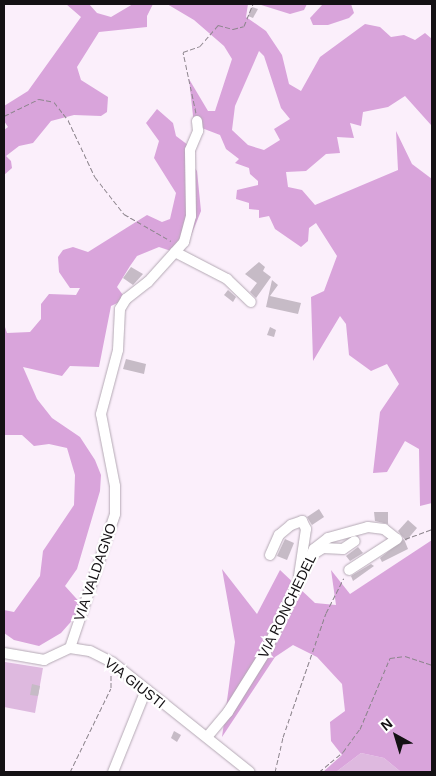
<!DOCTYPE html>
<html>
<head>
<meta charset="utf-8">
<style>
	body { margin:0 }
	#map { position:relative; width:436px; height:776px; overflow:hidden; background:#fbeffb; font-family:Helvetica,sans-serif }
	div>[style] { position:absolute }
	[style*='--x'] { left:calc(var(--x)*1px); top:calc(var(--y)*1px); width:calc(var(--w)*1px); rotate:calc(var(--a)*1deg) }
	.green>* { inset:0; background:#deb9df }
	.forest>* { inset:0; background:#d9a4db }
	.building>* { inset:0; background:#c6bbc6 }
	.path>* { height:1px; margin-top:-0.5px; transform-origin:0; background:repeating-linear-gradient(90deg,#8d858d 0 5px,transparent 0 7.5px) }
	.roads { filter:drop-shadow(0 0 1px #b4a9b4) drop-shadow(0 0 1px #b4a9b4) }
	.minor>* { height:10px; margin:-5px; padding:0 5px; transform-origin:5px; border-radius:5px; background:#fff }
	span { translate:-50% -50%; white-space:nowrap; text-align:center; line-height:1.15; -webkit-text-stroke:4.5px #fff; paint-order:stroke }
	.street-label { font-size:14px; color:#141114 }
	.frame { position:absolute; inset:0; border:5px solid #141114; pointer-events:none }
	.north { position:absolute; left:371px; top:711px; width:50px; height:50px; -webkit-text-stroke:4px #fff; paint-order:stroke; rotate:321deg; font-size:14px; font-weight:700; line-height:20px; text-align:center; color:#141114 }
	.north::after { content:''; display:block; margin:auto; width:18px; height:22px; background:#141114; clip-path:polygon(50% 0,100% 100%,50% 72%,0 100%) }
</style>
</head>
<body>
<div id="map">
	<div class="green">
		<div style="clip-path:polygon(5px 662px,43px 668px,35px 713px,4px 707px)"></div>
		<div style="clip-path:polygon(361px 753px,384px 758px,401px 772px,336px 772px)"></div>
	</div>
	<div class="forest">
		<div style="clip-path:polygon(66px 4px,89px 4px,97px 13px,111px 17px,133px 4px,153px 4px,147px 16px,147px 27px,99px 32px,77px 67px,81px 80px,108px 97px,107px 112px,101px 116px,74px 115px,51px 121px,33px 143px,19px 146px,6px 156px,11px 161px,12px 168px,4px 175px,4px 130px,8px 127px,4px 121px,4px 106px,28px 91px,81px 17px)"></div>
		<div style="clip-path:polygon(evenodd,167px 4px,248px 4px,246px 17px,266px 31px,282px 55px,289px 84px,301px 91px,320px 57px,365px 24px,380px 27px,391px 37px,404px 35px,415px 40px,425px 33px,432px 39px,431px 125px,405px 96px,388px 107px,363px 112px,361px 126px,350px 123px,354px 138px,337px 137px,340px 153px,326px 154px,306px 171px,286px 172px,288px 187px,302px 190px,315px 205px,398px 170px,396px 131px,412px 164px,432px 179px,432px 503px,420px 506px,419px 449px,405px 441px,387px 472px,373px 473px,380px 412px,399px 384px,387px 364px,371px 371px,349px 355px,346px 324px,340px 316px,313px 361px,311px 297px,324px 291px,337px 256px,316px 223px,309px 228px,308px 241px,301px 247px,275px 229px,269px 216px,259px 218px,259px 210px,249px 209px,249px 203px,236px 199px,237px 190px,258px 185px,258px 181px,250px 174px,249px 168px,235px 163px,239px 159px,226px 149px,220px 135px,194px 125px,189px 79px,208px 111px,215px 111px,232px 59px,224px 46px,194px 20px,167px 4px,259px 51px,264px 56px,281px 108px,290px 119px,274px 129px,280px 140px,264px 150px,248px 145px,232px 130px,235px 106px,259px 51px)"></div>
		<div style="clip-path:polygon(258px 4px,307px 4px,304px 10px,290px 14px)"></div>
		<div style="clip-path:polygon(323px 4px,351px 4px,354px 13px,349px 18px,328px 25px,313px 25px,310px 18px)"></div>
		<div style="clip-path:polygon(157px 109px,173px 123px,176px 136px,188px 145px,189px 159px,197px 171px,201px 211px,186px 248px,177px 253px,159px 247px,137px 256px,130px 266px,117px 287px,126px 299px,111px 306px,99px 367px,70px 366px,62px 376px,23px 367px,37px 399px,52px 418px,80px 437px,95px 460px,101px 475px,100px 491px,77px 569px,65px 586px,84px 607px,61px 633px,39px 646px,14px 640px,4px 633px,4px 610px,14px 612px,40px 576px,43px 551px,74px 505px,75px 475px,67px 448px,49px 444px,34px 446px,22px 435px,4px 435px,4px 324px,7px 333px,30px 332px,41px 319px,41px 304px,49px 294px,76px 295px,80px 288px,70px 288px,59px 272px,58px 257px,63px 250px,73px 247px,88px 252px,147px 215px,162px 222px,170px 219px,176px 193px,154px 158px,159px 141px,146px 123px)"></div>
		<div style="clip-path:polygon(432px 540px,432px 772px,401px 772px,384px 758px,361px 753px,336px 772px,323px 772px,342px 755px,331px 741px,330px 722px,345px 711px,342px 684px,317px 657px,293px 645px,275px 657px,222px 737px,235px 642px,222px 569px,257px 614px,280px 570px,315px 603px,336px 605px,331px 570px,350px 594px)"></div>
	</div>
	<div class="building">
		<div style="clip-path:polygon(252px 7px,258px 9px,253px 18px,248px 16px)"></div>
		<div style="clip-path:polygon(259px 262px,265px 267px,263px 271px,271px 277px,256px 298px,250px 292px,257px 283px,245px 274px)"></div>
		<div style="clip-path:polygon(131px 267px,143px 274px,133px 285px,123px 278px)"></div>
		<div style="clip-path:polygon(272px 280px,278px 285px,270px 296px,301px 303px,298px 314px,266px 307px)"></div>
		<div style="clip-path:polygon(228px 290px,236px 297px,233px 302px,224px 295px)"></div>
		<div style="clip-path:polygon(270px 327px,276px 330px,274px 337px,267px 335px)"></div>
		<div style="clip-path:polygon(126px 359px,146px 364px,144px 374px,123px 369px)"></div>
		<div style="clip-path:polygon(319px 509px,324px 517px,312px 525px,307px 517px)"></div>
		<div style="clip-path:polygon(374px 512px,388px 512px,388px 524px,375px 521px)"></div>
		<div style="clip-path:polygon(408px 520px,417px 528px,406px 541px,398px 531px)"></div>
		<div style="clip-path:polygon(285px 539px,294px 543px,287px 560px,277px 556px)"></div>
		<div style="clip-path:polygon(404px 539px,408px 549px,382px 562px,380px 558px)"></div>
		<div style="clip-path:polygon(358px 547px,363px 553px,350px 561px,346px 556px)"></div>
		<div style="clip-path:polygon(371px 564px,374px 566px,353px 581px,351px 576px)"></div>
		<div style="clip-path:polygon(32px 684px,40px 686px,38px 696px,30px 695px)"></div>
		<div style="clip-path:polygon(174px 731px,181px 735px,177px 742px,171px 738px)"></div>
	</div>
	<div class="path">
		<div style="--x:196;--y:113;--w:62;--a:-102"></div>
		<div style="--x:183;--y:52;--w:18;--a:-19"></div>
		<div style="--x:200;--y:46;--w:28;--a:-49"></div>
		<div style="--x:218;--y:25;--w:16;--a:15"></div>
		<div style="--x:233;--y:29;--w:11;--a:-15"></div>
		<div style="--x:244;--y:26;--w:24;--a:-68"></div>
		<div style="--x:4;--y:116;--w:39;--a:-26"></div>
		<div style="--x:39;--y:99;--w:15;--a:11"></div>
		<div style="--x:54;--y:102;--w:23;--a:52"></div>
		<div style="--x:68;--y:120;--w:63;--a:64.7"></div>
		<div style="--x:95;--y:177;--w:47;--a:51.9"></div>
		<div style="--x:124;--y:214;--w:54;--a:29.9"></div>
		<div style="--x:405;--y:539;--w:29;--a:-20"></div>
		<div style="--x:70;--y:772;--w:93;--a:-64"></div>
		<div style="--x:111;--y:688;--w:15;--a:-90"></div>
		<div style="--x:275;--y:772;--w:36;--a:-77"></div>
		<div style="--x:283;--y:737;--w:131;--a:-70.9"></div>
		<div style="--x:326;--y:613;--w:39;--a:-63"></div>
		<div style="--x:319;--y:772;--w:31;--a:-40"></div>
		<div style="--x:343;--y:752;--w:29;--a:-54"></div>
		<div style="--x:360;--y:729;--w:77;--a:-67.1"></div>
		<div style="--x:390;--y:658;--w:15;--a:-8"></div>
		<div style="--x:405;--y:656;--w:28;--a:18"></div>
	</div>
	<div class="roads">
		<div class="minor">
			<div style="--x:175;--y:252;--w:59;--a:27.4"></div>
			<div style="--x:227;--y:279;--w:33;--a:44"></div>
			<div style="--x:315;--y:553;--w:9;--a:-32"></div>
			<div style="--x:323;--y:548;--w:20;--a:3"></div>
			<div style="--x:343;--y:549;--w:14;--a:-34"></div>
			<div style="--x:270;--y:555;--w:22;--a:-66"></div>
			<div style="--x:279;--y:535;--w:16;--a:-40"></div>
			<div style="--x:291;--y:525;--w:12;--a:-20"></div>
			<div style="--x:302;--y:521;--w:9;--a:63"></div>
			<div style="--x:306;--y:529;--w:48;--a:98.5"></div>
			<div style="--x:70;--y:648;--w:141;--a:-71.4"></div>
			<div style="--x:115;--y:514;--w:28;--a:-90"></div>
			<div style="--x:115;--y:486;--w:73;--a:-101"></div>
			<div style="--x:101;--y:414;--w:66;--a:-75.1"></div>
			<div style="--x:118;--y:350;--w:41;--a:-87.2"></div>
			<div style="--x:120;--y:309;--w:12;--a:-59"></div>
			<div style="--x:126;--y:299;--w:28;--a:-38"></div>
			<div style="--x:148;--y:282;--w:54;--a:-48"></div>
			<div style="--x:184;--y:242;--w:27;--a:-75"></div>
			<div style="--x:191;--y:216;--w:66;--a:-90.9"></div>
			<div style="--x:190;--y:150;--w:21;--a:-67"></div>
			<div style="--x:198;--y:131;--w:10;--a:-96"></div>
			<div style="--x:4;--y:653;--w:41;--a:9.9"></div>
			<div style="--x:44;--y:660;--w:29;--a:-25"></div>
			<div style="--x:70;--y:648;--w:20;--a:9"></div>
			<div style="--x:90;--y:651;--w:25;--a:27"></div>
			<div style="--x:112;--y:662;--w:176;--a:38.6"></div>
			<div style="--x:207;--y:737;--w:33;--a:-50"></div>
			<div style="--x:228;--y:712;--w:70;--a:-57.9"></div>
			<div style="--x:265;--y:653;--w:115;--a:-64.8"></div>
			<div style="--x:314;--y:549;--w:18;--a:-38"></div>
			<div style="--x:328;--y:538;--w:41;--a:-15.4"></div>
			<div style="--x:368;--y:527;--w:16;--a:7"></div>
			<div style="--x:384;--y:529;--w:16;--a:38"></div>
			<div style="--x:397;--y:539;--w:57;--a:147.1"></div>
			<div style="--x:113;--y:772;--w:88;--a:-68.1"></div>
		</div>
	</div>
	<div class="street-label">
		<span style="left:95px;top:572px;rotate:-71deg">VIA VALDAGNO</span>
		<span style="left:287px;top:606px;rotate:-64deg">VIA RONCHEDEL</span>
		<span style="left:135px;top:683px;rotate:38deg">VIA GIUSTI</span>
	</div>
	<div class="frame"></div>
	<div class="north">N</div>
</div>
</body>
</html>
